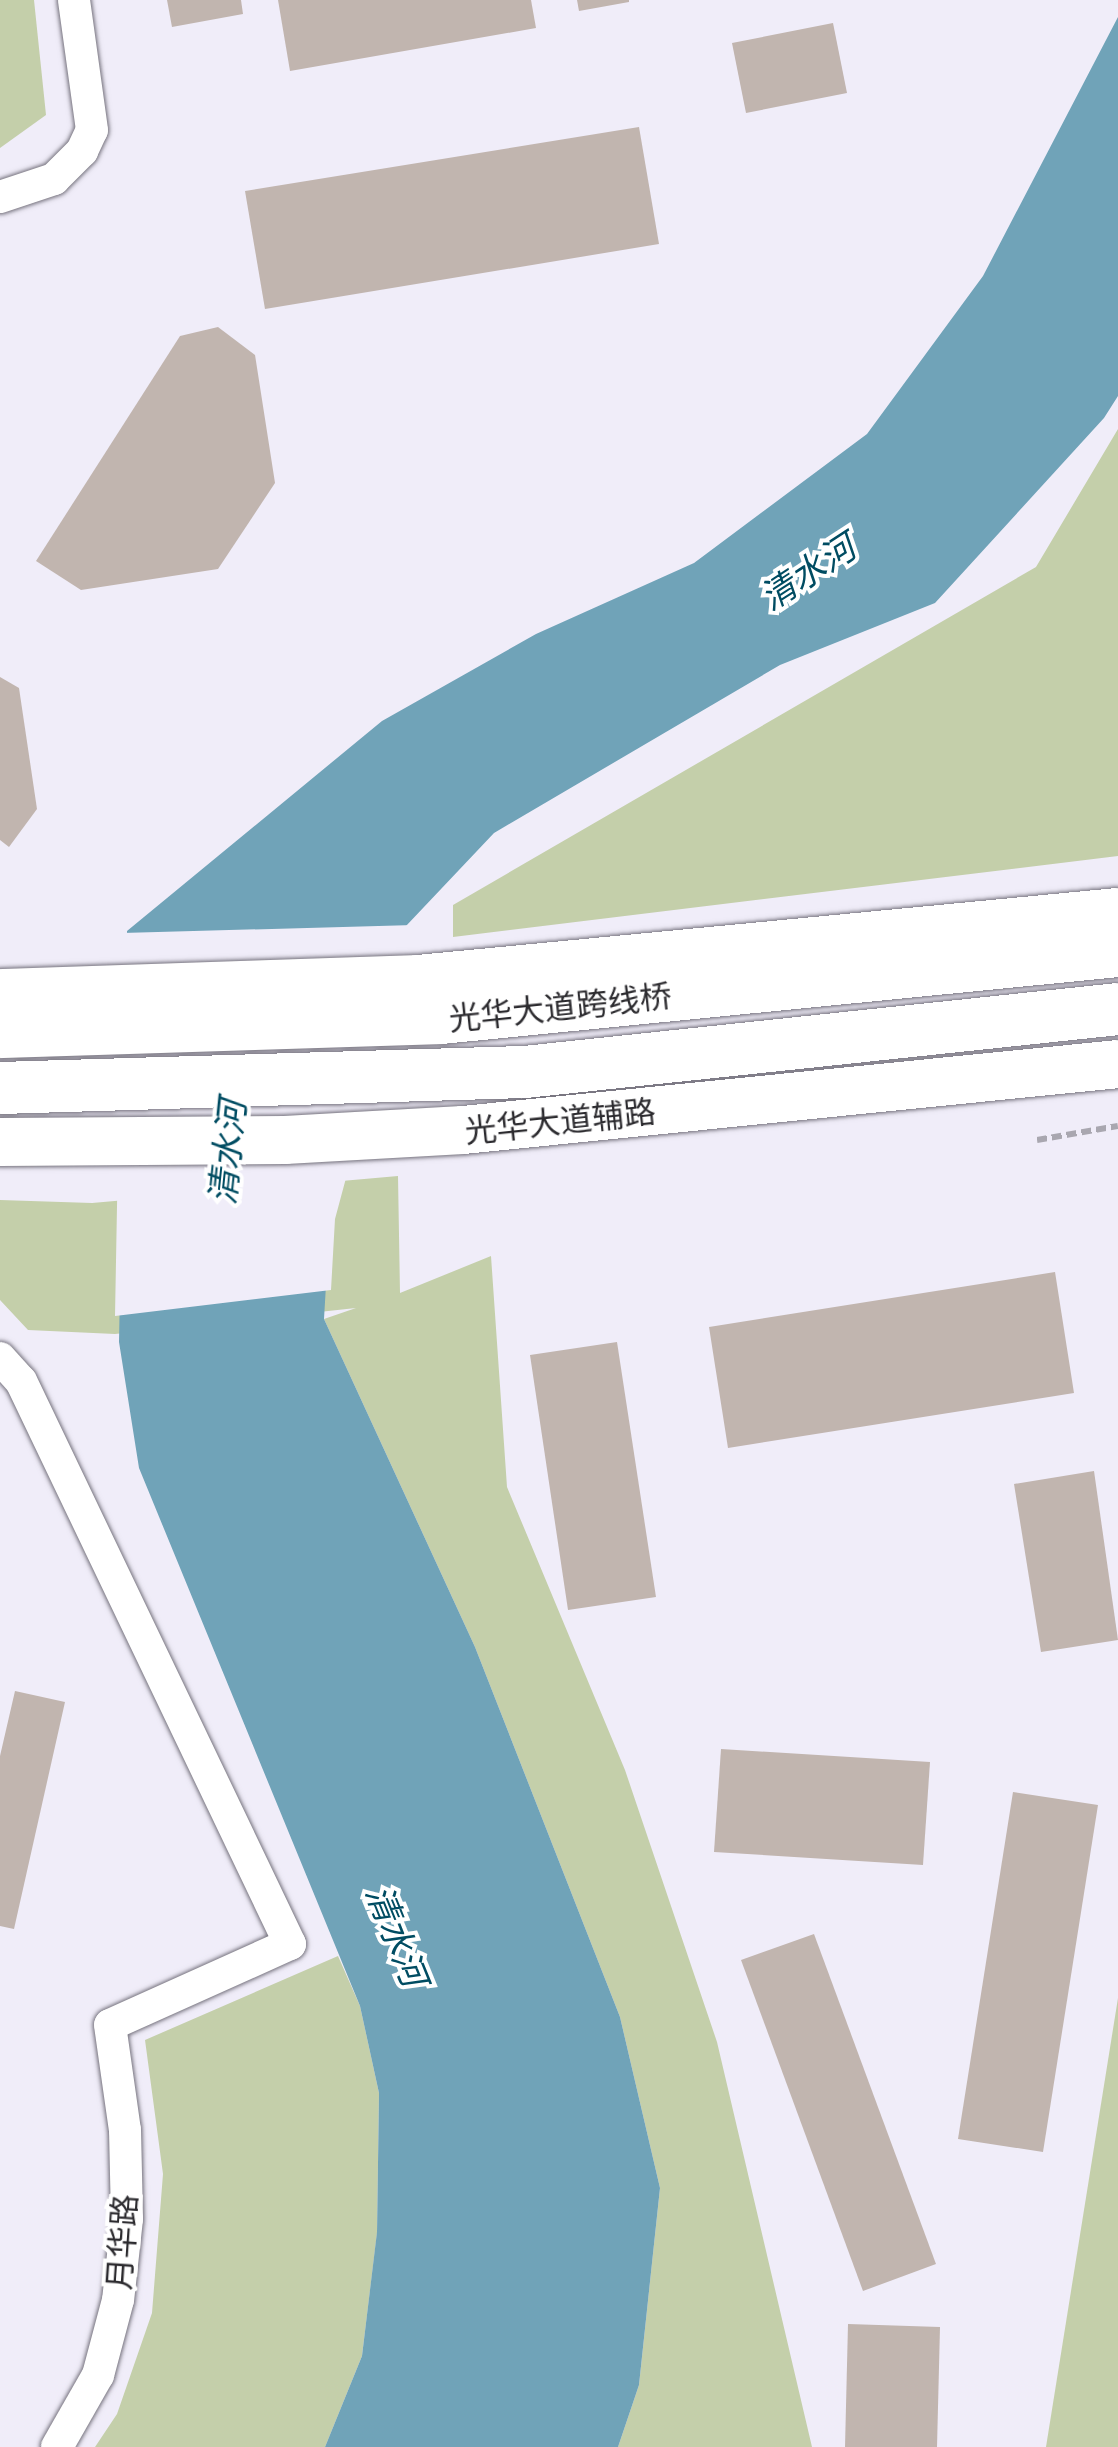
<!DOCTYPE html>
<html>
<head>
<meta charset="utf-8">
<style>
	body { margin:0 }
	#map { position:relative; width:1118px; height:2447px; overflow:hidden; background:#f0edf9; font-family:"Exo 2","Noto Sans SC",sans-serif }
	div>[style] { position:absolute }
	[style*='--x'] { left:calc(var(--x)*1px); top:calc(var(--y)*1px); width:calc(var(--w)*1px); rotate:calc(var(--a)*1deg) }
	.green>* { inset:0; background:#c4cfaa }
	.water>* { inset:0; background:#70a3b8 }
	.pier>* { inset:0; background:#f0edf9 }
	.building>* { inset:0; background:#c1b5af }
	.path>* { height:6px; margin-top:-3px; transform-origin:0; background:repeating-linear-gradient(90deg,#a9a7b0 0 10px,transparent 0 15px) }
	.roads { filter:drop-shadow(0 0 2px #76737e) drop-shadow(0 0 2px #76737e) }
	.street>* { height:32px; margin:-16px; padding:0 16px; transform-origin:16px; border-radius:16px; background:#fff }
	.secondary>* { height:48px; margin:-24px; padding:0 24px; transform-origin:24px; border-radius:24px; background:#fff }
	.primary>* { height:52px; margin:-26px; padding:0 26px; transform-origin:26px; border-radius:26px; background:#fff }
	span { translate:-50% -50%; white-space:nowrap; text-align:center; line-height:1.15; -webkit-text-stroke:8px #fff; paint-order:stroke }
	.street-label { font-size:32px; color:#2c2b2f }
	.water-label { font-size:35px; color:#004c62; font-style:italic }
</style>
</head>
<body>
<div id="map">
	<div class="green">
		<div style="clip-path:polygon(0 0,34px 0,46px 115px,0 148px)"></div>
		<div style="clip-path:polygon(1118px 429px,1118px 856px,453px 937px,453px 905px,1036px 567px)"></div>
		<div style="clip-path:polygon(398px 1176px,400px 1293px,491px 1256px,507px 1487px,625px 1770px,717px 2042px,812px 2447px,618px 2447px,639px 2385px,660px 2188px,620px 2017px,475px 1647px,324px 1319px,356px 1308px,115px 1334px,28px 1330px,0 1300px,0 1200px,92px 1203px)"></div>
		<div style="clip-path:polygon(338px 1956px,360px 2006px,379px 2093px,377px 2233px,362px 2356px,325px 2447px,95px 2447px,117px 2414px,152px 2313px,163px 2174px,145px 2040px)"></div>
		<div style="clip-path:polygon(1118px 1998px,1118px 2447px,1046px 2447px)"></div>
	</div>
	<div class="water">
		<div style="clip-path:polygon(1118px 17px,1118px 396px,1104px 418px,935px 603px,780px 665px,494px 833px,406px 926px,330px 1218px,324px 1319px,475px 1647px,620px 2017px,660px 2188px,639px 2385px,618px 2447px,325px 2447px,362px 2356px,377px 2232px,379px 2093px,360px 2006px,139px 1468px,119px 1342px,127px 931px,382px 721px,536px 634px,694px 563px,867px 434px,983px 276px)"></div>
	</div>
	<div class="pier">
		<div style="clip-path:polygon(414px 925px,335px 1219px,331px 1290px,115px 1316px,122px 933px)"></div>
	</div>
	<div class="building">
		<div style="clip-path:polygon(167px 0,241px 0,243px 14px,172px 27px)"></div>
		<div style="clip-path:polygon(278px 0,531px 0,536px 28px,290px 71px)"></div>
		<div style="clip-path:polygon(577px 0,629px 0,629px 2px,579px 11px)"></div>
		<div style="clip-path:polygon(833px 23px,847px 93px,746px 113px,732px 43px)"></div>
		<div style="clip-path:polygon(639px 127px,659px 244px,265px 309px,245px 191px)"></div>
		<div style="clip-path:polygon(218px 327px,255px 355px,275px 483px,218px 569px,81px 590px,36px 561px,180px 336px)"></div>
		<div style="clip-path:polygon(0 677px,19px 688px,37px 809px,9px 847px,0 840px)"></div>
		<div style="clip-path:polygon(1055px 1272px,1074px 1393px,728px 1448px,709px 1327px)"></div>
		<div style="clip-path:polygon(617px 1342px,656px 1597px,568px 1610px,530px 1355px)"></div>
		<div style="clip-path:polygon(1094px 1471px,1118px 1640px,1041px 1652px,1014px 1484px)"></div>
		<div style="clip-path:polygon(15px 1691px,65px 1702px,14px 1929px,0 1926px,0 1756px)"></div>
		<div style="clip-path:polygon(721px 1749px,930px 1762px,923px 1865px,714px 1852px)"></div>
		<div style="clip-path:polygon(1013px 1792px,1098px 1805px,1043px 2152px,958px 2139px)"></div>
		<div style="clip-path:polygon(814px 1934px,936px 2264px,863px 2291px,741px 1960px)"></div>
		<div style="clip-path:polygon(848px 2324px,940px 2327px,937px 2447px,845px 2447px)"></div>
	</div>
	<div class="path">
		<div style="--x:1037;--y:1140;--w:82;--a:-9.8"></div>
	</div>
	<div class="roads">
		<div class="street">
			<div style="--x:0;--y:197;--w:57;--a:-18.4"></div>
			<div style="--x:54;--y:179;--w:40;--a:-45"></div>
			<div style="--x:82;--y:151;--w:23;--a:-65"></div>
			<div style="--x:92;--y:130;--w:131;--a:-97.9"></div>
			<div style="--x:0;--y:1358;--w:31;--a:48"></div>
			<div style="--x:21;--y:1381;--w:624;--a:64.46"></div>
			<div style="--x:290;--y:1944;--w:197;--a:155.8"></div>
			<div style="--x:110;--y:2025;--w:106;--a:81.9"></div>
			<div style="--x:125;--y:2130;--w:89;--a:88.7"></div>
			<div style="--x:127;--y:2219;--w:81;--a:96.3"></div>
			<div style="--x:118;--y:2300;--w:78;--a:104.9"></div>
			<div style="--x:98;--y:2375;--w:83;--a:119.7"></div>
		</div>
		<div class="secondary">
			<div style="--x:0;--y:993;--w:418;--a:-1.9"></div>
			<div style="--x:418;--y:979;--w:703;--a:-5.47"></div>
			<div style="--x:0;--y:1142;--w:285;--a:-0.4"></div>
			<div style="--x:285;--y:1140;--w:178;--a:-3.2"></div>
			<div style="--x:463;--y:1130;--w:658;--a:-5.75"></div>
		</div>
		<div class="primary">
			<div style="--x:0;--y:1032;--w:441;--a:-1.8"></div>
			<div style="--x:441;--y:1018;--w:680;--a:-5.65"></div>
			<div style="--x:0;--y:1088;--w:525;--a:-1.75"></div>
			<div style="--x:525;--y:1072;--w:596;--a:-6.06"></div>
		</div>
	</div>
	<div class="street-label">
		<span style="left:560px;top:1006px;rotate:-6deg">光华大道跨线桥</span>
		<span style="left:560px;top:1120px;rotate:-6deg">光华大道辅路</span>
		<span style="left:121px;top:2242px;rotate:-86deg">月华路</span>
	</div>
	<div class="water-label">
		<span style="left:807px;top:571px;rotate:-33deg">清水河</span>
		<span style="left:226px;top:1152px;rotate:-84deg">清水河</span>
		<span style="left:398px;top:1935px;rotate:68deg">清水河</span>
	</div>
</div>
</body>
</html>
